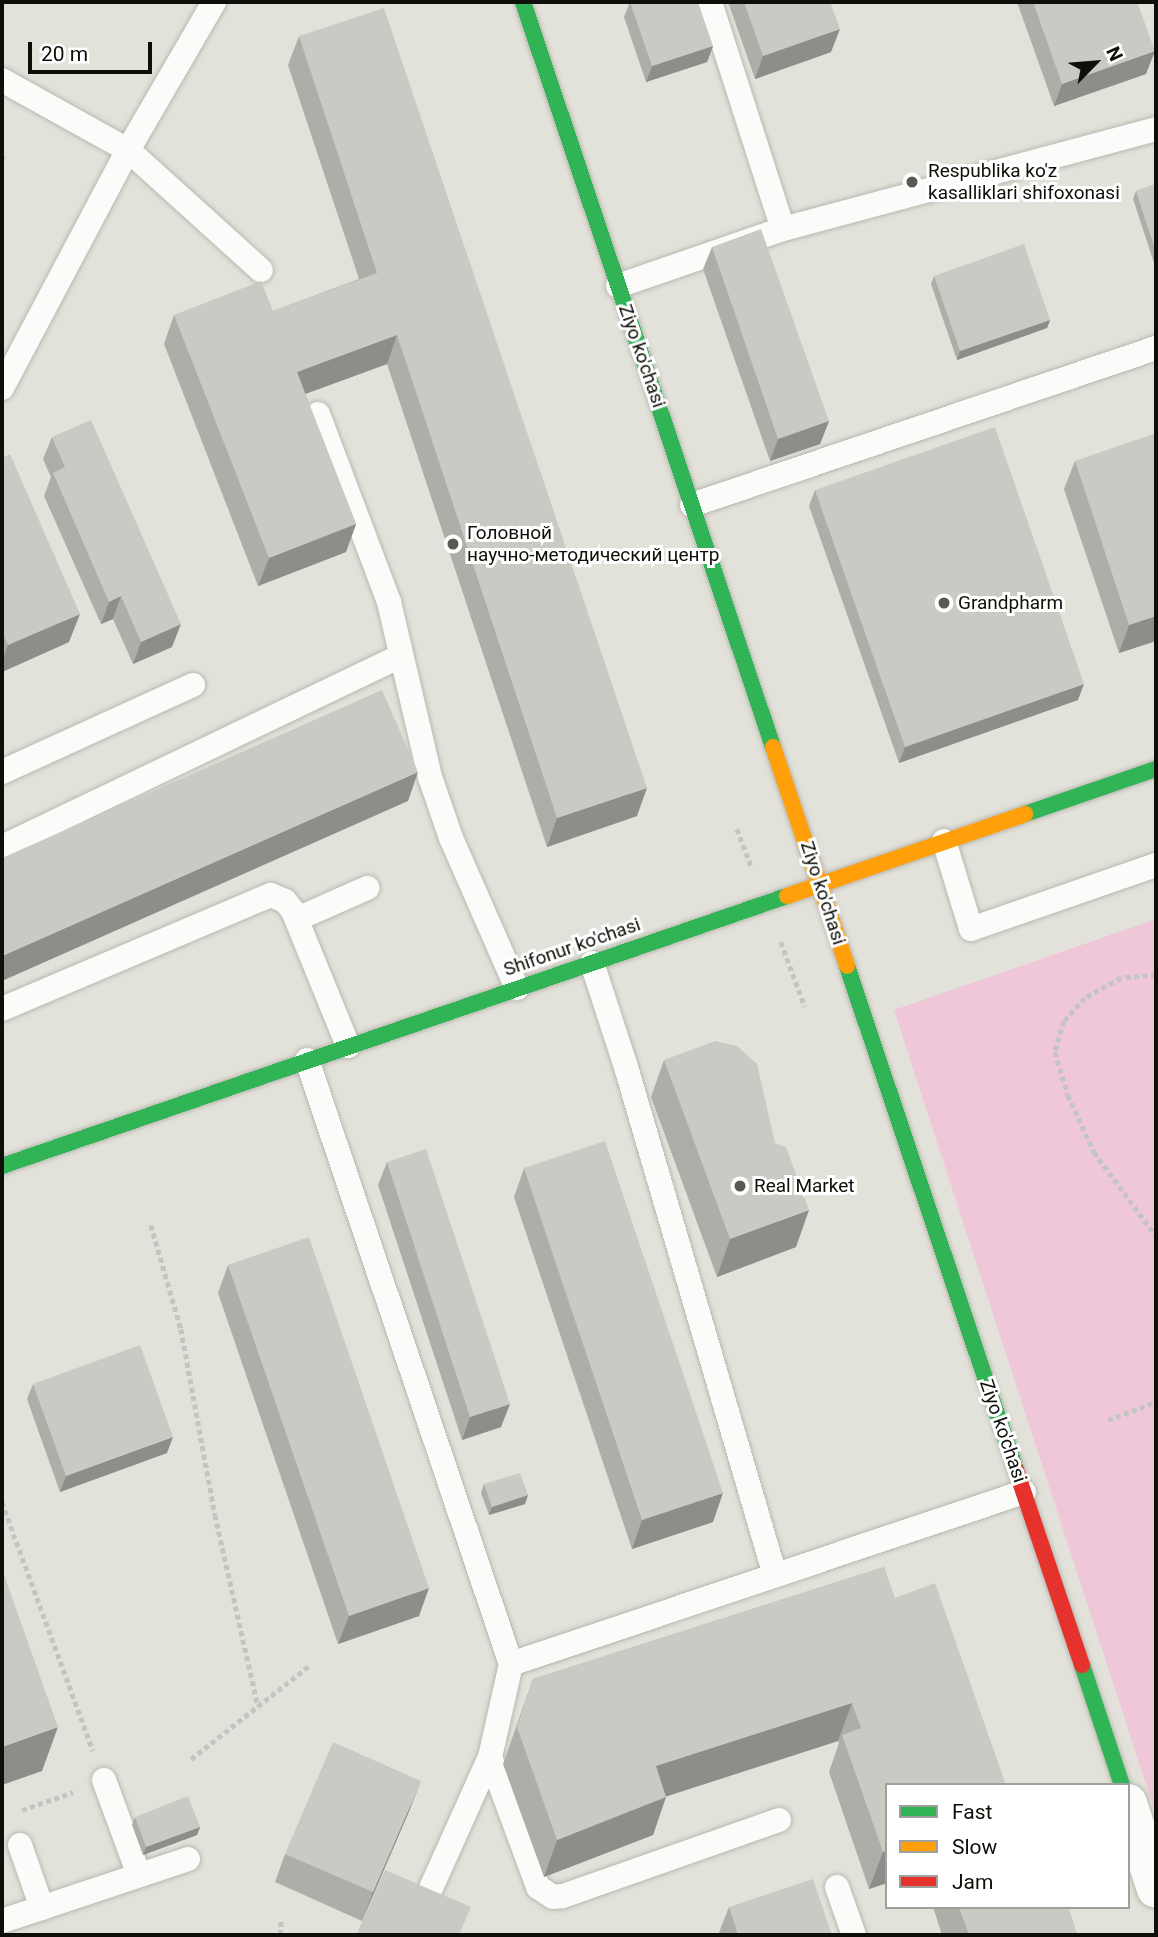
<!DOCTYPE html>
<html>
<head>
<meta charset="utf-8">
<style>
	body { margin:0 }
	#map { position:relative; width:1158px; height:1937px; overflow:hidden; background:#e3e2da; font-family:Roboto,sans-serif }
	div>[style] { position:absolute }
	[style*='--x'] { left:calc(var(--x)*1px); top:calc(var(--y)*1px); width:calc(var(--w)*1px); rotate:calc(var(--a)*1deg) }
	.green>* { inset:0; background:#efc7d9 }
	.path>* { height:4.5px; margin-top:-2.25px; transform-origin:0; background:repeating-linear-gradient(90deg,#c4c4c2 0 5px,transparent 0 8.5px) }
	.roads { filter:drop-shadow(0 0 2px #b8b8b1) drop-shadow(0 0 2px #b8b8b1) }
	.lane>* { height:24px; margin:-12px; padding:0 12px; transform-origin:12px; border-radius:12px; background:#fbfbf9 }
	.street>* { height:38px; margin:-19px; padding:0 19px; transform-origin:19px; border-radius:19px; background:#fbfbf9 }
	.fast>* { height:16px; margin:-8px; padding:0 8px; transform-origin:8px; border-radius:8px; background:#30b455 }
	.slow>* { height:16px; margin:-8px; padding:0 8px; transform-origin:8px; border-radius:8px; background:#ff9f0a }
	.jam>* { height:16px; margin:-8px; padding:0 8px; transform-origin:8px; border-radius:8px; background:#e5322d }
	.wall>* { inset:0; background:#aeaea9 }
	.shaded-wall>* { inset:0; background:#8d8d89 }
	.building>* { inset:0; background:#cacac4 }
	.dots>* { width:19px; height:19px; translate:-50% -50%; box-sizing:border-box; border:4px solid #fff; border-radius:50% }
	span { translate:-50% -50%; white-space:nowrap; text-align:center; line-height:1.15; -webkit-text-stroke:6px #fff; paint-order:stroke }
	.poi-label { font-size:19px; color:#0f0f09 }
	.left { translate:0 -50%; text-align:left }
	.street-label { font-size:19px; color:#0f0f09 }
	.frame { position:absolute; inset:0; border:4px solid #0f0f09; pointer-events:none }
	.legend { position:absolute; left:885px; top:1783px; width:245px; height:126px; box-sizing:border-box; background:#fff; border:2px solid #9f9f9d; margin:0; padding:9px 12px; list-style:none; font-size:21px; color:#0f0f09 }
	.legend li { display:flex; align-items:center; gap:14px; height:35px }
	.legend b { width:35px; border:2px solid #9f9f9d }
	.north { position:absolute; left:1060px; top:28px; width:70px; height:70px; -webkit-text-stroke:5px #fff; paint-order:stroke; rotate:65deg; font-size:19px; font-weight:700; line-height:28px; text-align:center; color:#0f0f09 }
	.north::after { content:''; display:block; margin:auto; width:24px; height:32px; background:#0f0f09; clip-path:polygon(50% 0,100% 100%,50% 72%,0 100%) }
	.scale { position:absolute; left:28px; top:42px; width:124px; height:32px; box-sizing:border-box; border:4px solid #0f0f09; border-top:0; padding-left:9px; font-size:21px; line-height:24px; white-space:nowrap; color:#0f0f09; -webkit-text-stroke:5px #fff; paint-order:stroke }
</style>
</head>
<body>
<div id="map">
	<div class="green">
		<div style="clip-path:polygon(1156px 919px,1156px 1815px,894px 1010px)"></div>
	</div>
	<div class="path">
		<div style="--x:737;--y:829;--w:39;--a:69"></div>
		<div style="--x:781;--y:942;--w:69;--a:69.7"></div>
		<div style="--x:1156;--y:975;--w:35;--a:175"></div>
		<div style="--x:1121;--y:978;--w:41;--a:150.9"></div>
		<div style="--x:1085;--y:998;--w:31;--a:132"></div>
		<div style="--x:1064;--y:1021;--w:32;--a:106"></div>
		<div style="--x:1055;--y:1052;--w:45;--a:73.2"></div>
		<div style="--x:1068;--y:1095;--w:63;--a:65.5"></div>
		<div style="--x:1094;--y:1152;--w:104;--a:53.6"></div>
		<div style="--x:151;--y:1225;--w:108;--a:73.9"></div>
		<div style="--x:181;--y:1329;--w:189;--a:79.6"></div>
		<div style="--x:215;--y:1515;--w:196;--a:77.3"></div>
		<div style="--x:1108;--y:1420;--w:51;--a:-20.6"></div>
		<div style="--x:2;--y:1502;--w:265;--a:69.9"></div>
		<div style="--x:191;--y:1759;--w:152;--a:-38.3"></div>
		<div style="--x:22;--y:1810;--w:54;--a:-19.4"></div>
		<div style="--x:280;--y:1935;--w:17;--a:-87"></div>
	</div>
	<div class="roads">
		<div class="lane">
			<div style="--x:710;--y:2;--w:238;--a:72.2"></div>
			<div style="--x:2;--y:80;--w:144;--a:29.1"></div>
			<div style="--x:128;--y:150;--w:179;--a:42.1"></div>
			<div style="--x:618;--y:286;--w:175;--a:-19.1"></div>
			<div style="--x:783;--y:229;--w:386;--a:-15"></div>
			<div style="--x:2;--y:388;--w:269;--a:-62.1"></div>
			<div style="--x:128;--y:150;--w:171;--a:-59.8"></div>
			<div style="--x:318;--y:414;--w:201;--a:69.3"></div>
			<div style="--x:389;--y:602;--w:180;--a:76.8"></div>
			<div style="--x:430;--y:777;--w:65;--a:71"></div>
			<div style="--x:451;--y:838;--w:164;--a:66.3"></div>
			<div style="--x:692;--y:505;--w:490;--a:-18.7"></div>
			<div style="--x:2;--y:772;--w:210;--a:-24.5"></div>
			<div style="--x:944;--y:841;--w:92;--a:72.9"></div>
			<div style="--x:971;--y:929;--w:196;--a:-19.1"></div>
			<div style="--x:2;--y:847;--w:442;--a:-25.6"></div>
			<div style="--x:297;--y:919;--w:77;--a:-23.9"></div>
			<div style="--x:592;--y:963;--w:109;--a:71.9"></div>
			<div style="--x:626;--y:1067;--w:526;--a:73.67"></div>
			<div style="--x:2;--y:1009;--w:292;--a:-23"></div>
			<div style="--x:271;--y:895;--w:15;--a:23"></div>
			<div style="--x:285;--y:901;--w:13;--a:51"></div>
			<div style="--x:293;--y:911;--w:146;--a:67.8"></div>
			<div style="--x:307;--y:1060;--w:638;--a:71.34"></div>
			<div style="--x:511;--y:1664;--w:95;--a:102.7"></div>
			<div style="--x:490;--y:1757;--w:139;--a:69.7"></div>
			<div style="--x:538;--y:1887;--w:18;--a:34"></div>
			<div style="--x:553;--y:1897;--w:10;--a:-6"></div>
			<div style="--x:563;--y:1896;--w:229;--a:-19.4"></div>
			<div style="--x:511;--y:1664;--w:541;--a:-18.54"></div>
			<div style="--x:104;--y:1780;--w:101;--a:69.8"></div>
			<div style="--x:20;--y:1845;--w:67;--a:70.8"></div>
			<div style="--x:837;--y:1887;--w:51;--a:70.5"></div>
			<div style="--x:418;--y:1917;--w:175;--a:-65.8"></div>
			<div style="--x:2;--y:1921;--w:196;--a:-18.4"></div>
		</div>
		<div class="street">
			<div style="--x:1128;--y:1803;--w:90;--a:72"></div>
		</div>
		<div class="fast">
			<div style="--x:523;--y:2;--w:786;--a:71.45"></div>
			<div style="--x:1025;--y:814;--w:139;--a:-19"></div>
			<div style="--x:847;--y:966;--w:532;--a:71.46"></div>
			<div style="--x:2;--y:1166;--w:830;--a:-18.98"></div>
			<div style="--x:1082;--y:1665;--w:126;--a:71.6"></div>
		</div>
		<div class="slow">
			<div style="--x:773;--y:747;--w:231;--a:71.3"></div>
			<div style="--x:787;--y:896;--w:252;--a:-19"></div>
		</div>
		<div class="jam">
			<div style="--x:1016;--y:1470;--w:206;--a:71.3"></div>
		</div>
	</div>
	<div class="wall">
		<div style="clip-path:polygon(630px 2px,713px 46px,707px 62px,646px 82px,624px 17px)"></div>
		<div style="clip-path:polygon(728px 2px,830px 2px,831px 52px,755px 79px)"></div>
		<div style="clip-path:polygon(1017px 2px,1137px 2px,1146px 74px,1054px 106px)"></div>
		<div style="clip-path:polygon(299px 36px,637px 816px,547px 847px,387px 364px,305px 394px,356px 524px,346px 552px,258px 586px,164px 344px,174px 315px,273px 311px,359px 279px,288px 65px)"></div>
		<div style="clip-path:polygon(1156px 184px,1156px 269px,1133px 199px,1136px 191px)"></div>
		<div style="clip-path:polygon(712px 247px,829px 421px,820px 444px,770px 461px,703px 269px)"></div>
		<div style="clip-path:polygon(934px 276px,1050px 320px,1047px 328px,957px 360px,931px 284px)"></div>
		<div style="clip-path:polygon(52px 437px,172px 647px,133px 664px,113px 619px,101px 624px,44px 496px,51px 477px,43px 459px)"></div>
		<div style="clip-path:polygon(2px 458px,69px 642px,2px 672px)"></div>
		<div style="clip-path:polygon(1075px 461px,1156px 641px,1119px 653px,1064px 489px)"></div>
		<div style="clip-path:polygon(815px 490px,1078px 700px,899px 763px,809px 506px)"></div>
		<div style="clip-path:polygon(664px 1060px,796px 1247px,717px 1277px,651px 1097px)"></div>
		<div style="clip-path:polygon(387px 1162px,501px 1427px,462px 1440px,378px 1185px)"></div>
		<div style="clip-path:polygon(524px 1168px,713px 1522px,632px 1549px,514px 1197px)"></div>
		<div style="clip-path:polygon(228px 1265px,419px 1616px,338px 1644px,218px 1293px)"></div>
		<div style="clip-path:polygon(33px 1384px,167px 1453px,60px 1492px,27px 1399px)"></div>
		<div style="clip-path:polygon(484px 1484px,528px 1495px,525px 1504px,489px 1515px,481px 1493px)"></div>
		<div style="clip-path:polygon(884px 1567px,887px 1785px,887px 1883px,869px 1889px,829px 1772px,839px 1743px,838px 1741px,666px 1796px,653px 1835px,544px 1877px,503px 1764px,533px 1679px)"></div>
		<div style="clip-path:polygon(410px 1809px,362px 1921px,275px 1882px,285px 1854px)"></div>
		<div style="clip-path:polygon(135px 1817px,200px 1827px,197px 1835px,143px 1855px,132px 1825px)"></div>
		<div style="clip-path:polygon(729px 1907px,832px 1935px,718px 1935px)"></div>
		<div style="clip-path:polygon(933px 1907px,1068px 1907px,1077px 1935px,942px 1935px)"></div>
	</div>
	<div class="shaded-wall">
		<div style="clip-path:polygon(840px 29px,831px 52px,755px 79px,763px 56px)"></div>
		<div style="clip-path:polygon(713px 46px,707px 62px,646px 82px,652px 66px)"></div>
		<div style="clip-path:polygon(1155px 51px,1146px 74px,1054px 106px,1062px 84px)"></div>
		<div style="clip-path:polygon(1050px 320px,1047px 328px,957px 360px,960px 351px)"></div>
		<div style="clip-path:polygon(397px 335px,387px 364px,286px 401px,297px 372px)"></div>
		<div style="clip-path:polygon(829px 421px,820px 444px,770px 461px,778px 439px)"></div>
		<div style="clip-path:polygon(356px 524px,346px 552px,258px 586px,269px 558px)"></div>
		<div style="clip-path:polygon(121px 596px,113px 619px,101px 624px,109px 602px)"></div>
		<div style="clip-path:polygon(80px 614px,69px 642px,2px 672px,2px 662px,8px 645px)"></div>
		<div style="clip-path:polygon(1156px 616px,1156px 641px,1119px 653px,1129px 625px)"></div>
		<div style="clip-path:polygon(181px 624px,172px 647px,133px 664px,141px 642px)"></div>
		<div style="clip-path:polygon(1084px 684px,1078px 700px,899px 763px,905px 747px)"></div>
		<div style="clip-path:polygon(418px 772px,408px 801px,2px 981px,2px 956px)"></div>
		<div style="clip-path:polygon(647px 788px,637px 816px,547px 847px,557px 818px)"></div>
		<div style="clip-path:polygon(809px 1210px,796px 1247px,717px 1277px,730px 1239px)"></div>
		<div style="clip-path:polygon(510px 1404px,501px 1427px,462px 1440px,470px 1417px)"></div>
		<div style="clip-path:polygon(173px 1437px,167px 1453px,60px 1492px,66px 1476px)"></div>
		<div style="clip-path:polygon(723px 1493px,713px 1522px,632px 1549px,642px 1520px)"></div>
		<div style="clip-path:polygon(528px 1495px,525px 1504px,489px 1515px,492px 1507px)"></div>
		<div style="clip-path:polygon(429px 1588px,419px 1616px,338px 1644px,349px 1616px)"></div>
		<div style="clip-path:polygon(852px 1703px,838px 1741px,643px 1804px,656px 1766px)"></div>
		<div style="clip-path:polygon(58px 1727px,42px 1771px,2px 1785px,2px 1747px)"></div>
		<div style="clip-path:polygon(421px 1781px,410px 1809px,362px 1921px,373px 1892px)"></div>
		<div style="clip-path:polygon(666px 1797px,653px 1835px,544px 1877px,557px 1840px)"></div>
		<div style="clip-path:polygon(200px 1827px,197px 1835px,143px 1855px,146px 1847px)"></div>
		<div style="clip-path:polygon(887px 1850px,887px 1883px,869px 1889px,883px 1852px)"></div>
	</div>
	<div class="building">
		<div style="clip-path:polygon(630px 2px,698px 2px,713px 46px,652px 66px)"></div>
		<div style="clip-path:polygon(744px 2px,830px 2px,840px 29px,763px 56px)"></div>
		<div style="clip-path:polygon(1033px 2px,1137px 2px,1155px 51px,1062px 84px)"></div>
		<div style="clip-path:polygon(384px 8px,647px 788px,557px 818px,397px 335px,297px 372px,356px 524px,269px 558px,174px 315px,261px 281px,273px 311px,377px 273px,299px 36px)"></div>
		<div style="clip-path:polygon(2px 155px,6px 157px,2px 164px)"></div>
		<div style="clip-path:polygon(1156px 184px,1156px 252px,1136px 191px)"></div>
		<div style="clip-path:polygon(761px 229px,829px 421px,778px 439px,712px 247px)"></div>
		<div style="clip-path:polygon(1024px 244px,1050px 320px,960px 351px,934px 276px)"></div>
		<div style="clip-path:polygon(91px 420px,181px 624px,141px 642px,121px 596px,109px 602px,53px 473px,65px 467px,52px 437px)"></div>
		<div style="clip-path:polygon(995px 427px,1084px 684px,905px 747px,815px 490px)"></div>
		<div style="clip-path:polygon(1156px 433px,1156px 616px,1129px 625px,1075px 461px)"></div>
		<div style="clip-path:polygon(10px 454px,80px 614px,8px 645px,2px 631px,2px 458px)"></div>
		<div style="clip-path:polygon(382px 690px,418px 772px,2px 956px,2px 858px)"></div>
		<div style="clip-path:polygon(715px 1041px,737px 1046px,757px 1064px,775px 1143px,786px 1147px,809px 1210px,730px 1239px,664px 1060px)"></div>
		<div style="clip-path:polygon(605px 1141px,723px 1493px,642px 1520px,524px 1168px)"></div>
		<div style="clip-path:polygon(426px 1149px,510px 1404px,470px 1417px,387px 1162px)"></div>
		<div style="clip-path:polygon(309px 1237px,429px 1588px,349px 1616px,228px 1265px)"></div>
		<div style="clip-path:polygon(140px 1345px,173px 1437px,66px 1476px,33px 1384px)"></div>
		<div style="clip-path:polygon(520px 1473px,528px 1495px,492px 1507px,484px 1484px)"></div>
		<div style="clip-path:polygon(884px 1567px,895px 1598px,935px 1583px,1006px 1785px,887px 1785px,887px 1850px,883px 1852px,842px 1735px,861px 1728px,852px 1703px,656px 1766px,666px 1797px,557px 1840px,517px 1727px,533px 1679px)"></div>
		<div style="clip-path:polygon(2px 1569px,58px 1727px,2px 1747px)"></div>
		<div style="clip-path:polygon(333px 1742px,421px 1781px,373px 1892px,285px 1854px)"></div>
		<div style="clip-path:polygon(188px 1796px,200px 1827px,146px 1847px,135px 1817px)"></div>
		<div style="clip-path:polygon(385px 1870px,471px 1907px,459px 1935px,356px 1935px)"></div>
		<div style="clip-path:polygon(813px 1879px,832px 1935px,738px 1935px,729px 1907px)"></div>
		<div style="clip-path:polygon(959px 1907px,1068px 1907px,1077px 1935px,969px 1935px)"></div>
	</div>
	<div class="dots">
		<div style="left:912px;top:182px;background:#595952"></div>
		<div style="left:453px;top:544px;background:#595952"></div>
		<div style="left:944px;top:603px;background:#595952"></div>
		<div style="left:740px;top:1186px;background:#595952"></div>
	</div>
	<div class="poi-label">
		<span class="left" style="left:928px;top:182px">Respublika ko'z<br>kasalliklari shifoxonasi</span>
		<span class="left" style="left:467px;top:544px">Головной<br>научно-методический центр</span>
		<span class="left" style="left:958px;top:603px">Grandpharm</span>
		<span class="left" style="left:754px;top:1186px">Real Market</span>
	</div>
	<div class="street-label">
		<span style="left:642px;top:356px;rotate:71deg">Ziyo ko'chasi</span>
		<span style="left:823px;top:893px;rotate:72deg">Ziyo ko'chasi</span>
		<span style="left:572px;top:947px;rotate:-19deg">Shifonur ko'chasi</span>
		<span style="left:1003px;top:1431px;rotate:71deg">Ziyo ko'chasi</span>
	</div>
	<div class="frame"></div>
	<ul class="legend">
	<li><b style="height:9px;background:#30b455"></b>Fast</li>
	<li><b style="height:9px;background:#ff9f0a"></b>Slow</li>
	<li><b style="height:9px;background:#e5322d"></b>Jam</li>
	</ul>
	<div class="north">N</div>
	<div class="scale">20 m</div>
</div>
</body>
</html>
